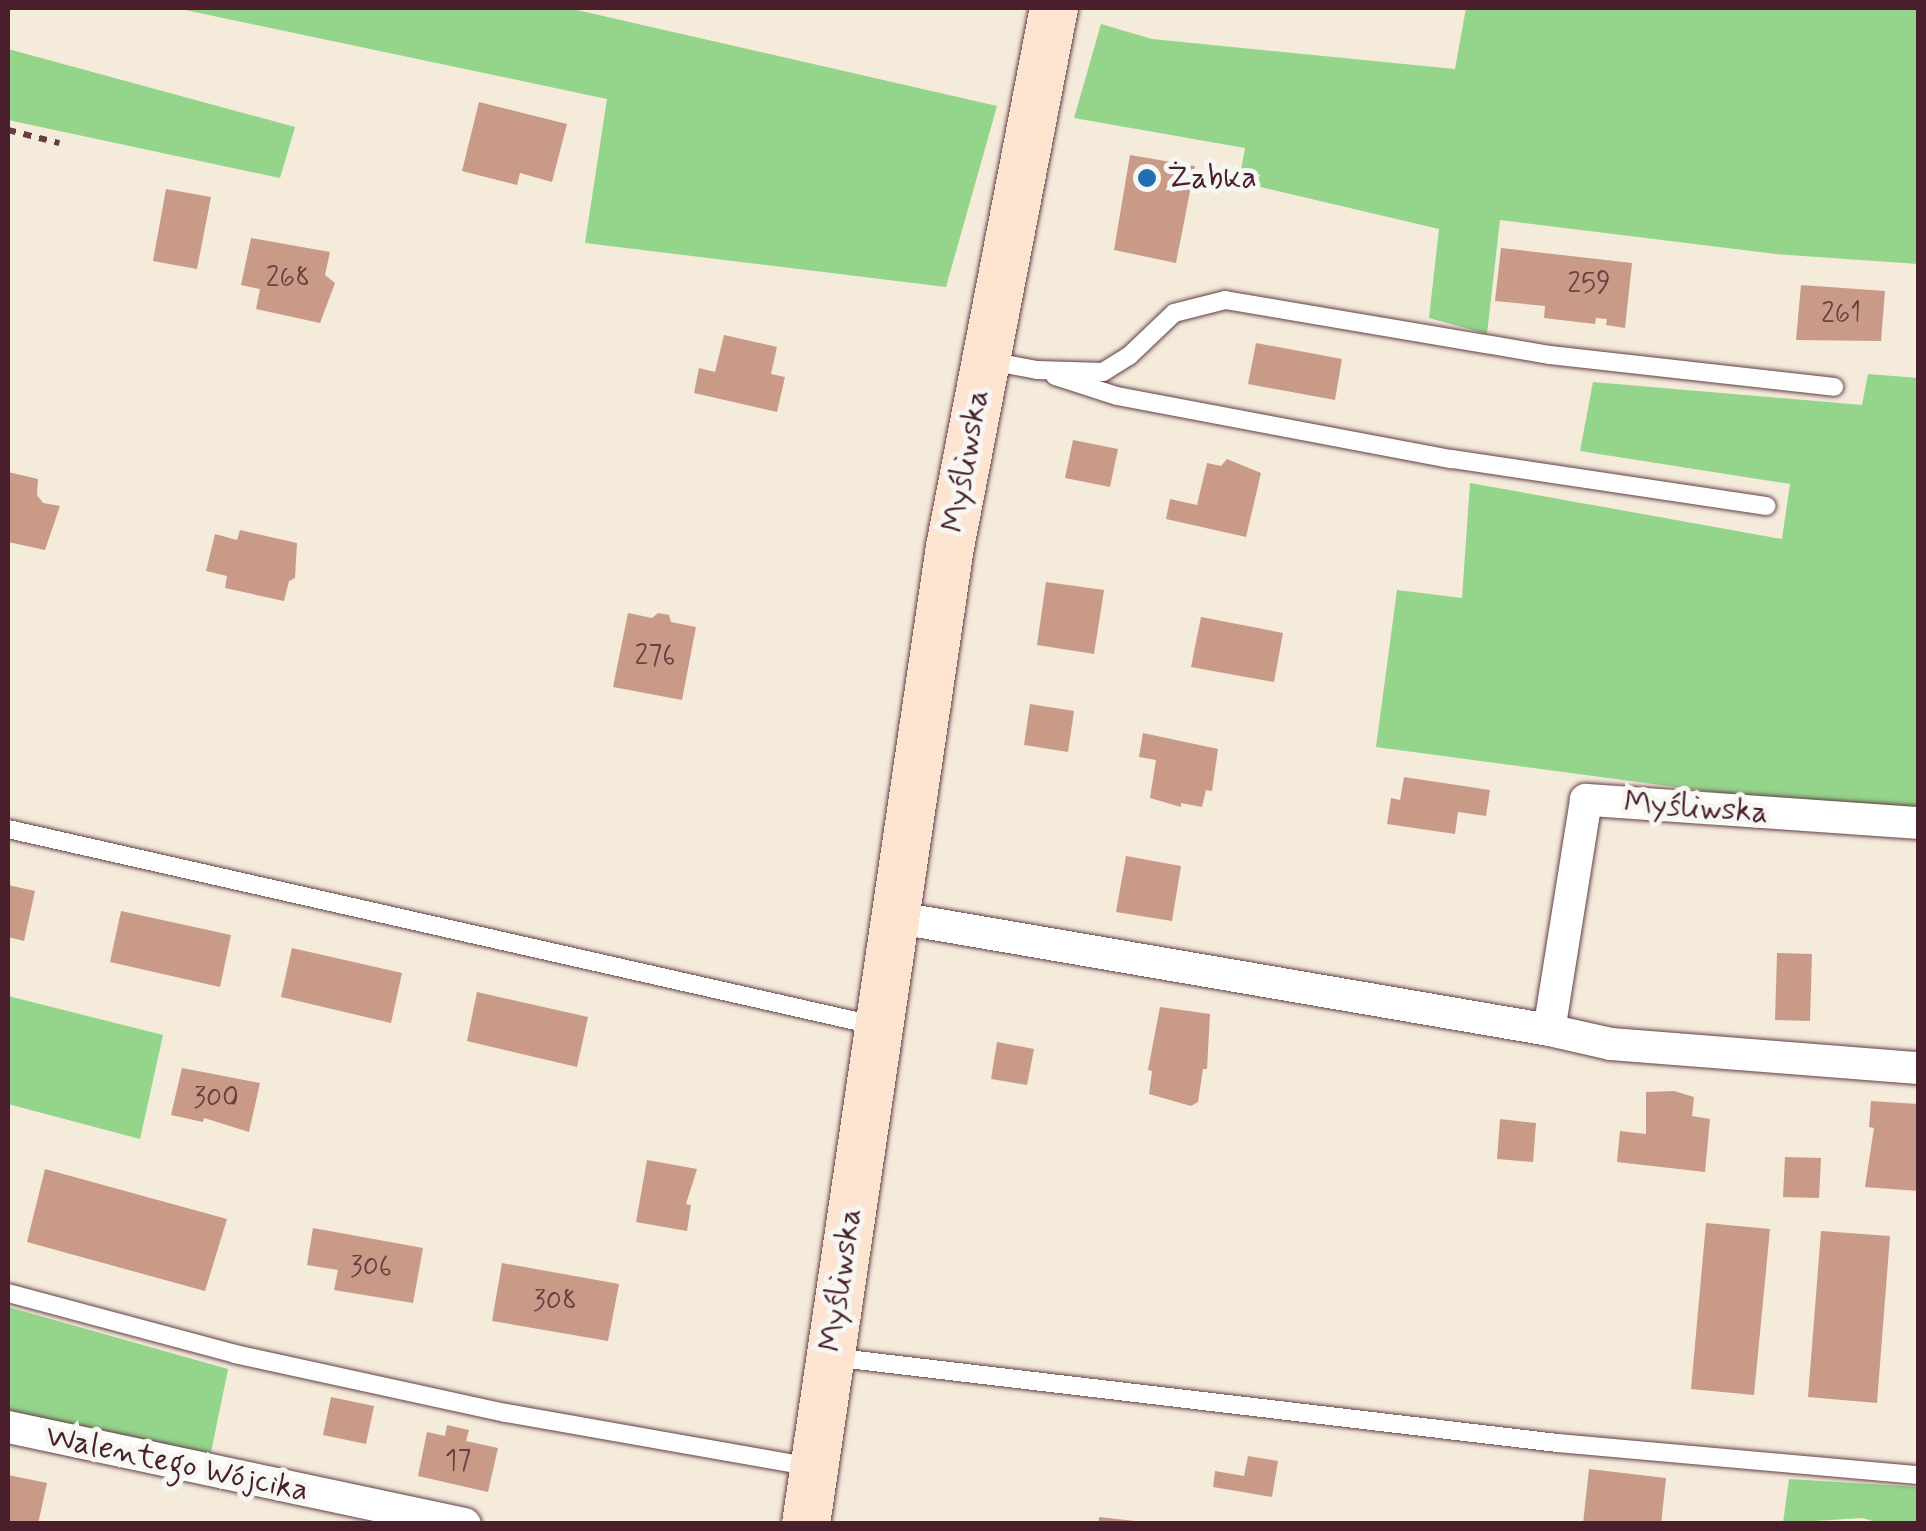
<!DOCTYPE html>
<html>
<head>
<meta charset="utf-8">
<style>
	body { margin:0 }
	#map { position:relative; width:1926px; height:1531px; overflow:hidden; background:#f4ebdb; font-family:Mynerve,sans-serif }
	div>[style] { position:absolute }
	[style*='--x'] { left:calc(var(--x)*1px); top:calc(var(--y)*1px); width:calc(var(--w)*1px); rotate:calc(var(--a)*1deg) }
	.green>* { inset:0; background:#94d48b }
	.building>* { inset:0; background:#ca9a88 }
	.path>* { height:6px; margin-top:-3px; transform-origin:0; background:repeating-linear-gradient(90deg,#643e45 0 8px,transparent 0 16px) }
	.roads { filter:drop-shadow(0 0 2px #643e45) drop-shadow(0 0 2px #643e45) }
	.lane>* { height:18px; margin:-9px; padding:0 9px; transform-origin:9px; border-radius:9px; background:#fff }
	.street>* { height:32px; margin:-16px; padding:0 16px; transform-origin:16px; border-radius:16px; background:#fff }
	.secondary>* { height:48px; margin:-24px; padding:0 24px; transform-origin:24px; border-radius:24px; background:#fde4d1 }
	.dots>* { width:28px; height:28px; translate:-50% -50%; box-sizing:border-box; border:5px solid #f6f6f2; border-radius:50% }
	span { translate:-50% -50%; white-space:nowrap; text-align:center; line-height:1.15; -webkit-text-stroke:10px #f6f6f2; paint-order:stroke }
	.number-label { font-size:28px; color:#6a3e42 }
	.number-label span { -webkit-text-stroke-width:0 }
	.poi-label { font-size:32px; color:#4a1f2b }
	.left { translate:0 -50%; text-align:left }
	.street-label { font-size:32px; color:#4a1f2b }
	.frame { position:absolute; inset:0; border:10px solid #4a1f2b; pointer-events:none }
</style>
</head>
<body>
<div id="map">
	<div class="green">
		<div style="clip-path:polygon(176px 8px,568px 8px,997px 106px,946px 287px,585px 243px,607px 99px)"></div>
		<div style="clip-path:polygon(1466px 8px,1918px 8px,1918px 264px,1776px 254px,1500px 220px,1487px 334px,1429px 318px,1439px 229px,1239px 182px,1245px 148px,1074px 118px,1101px 24px,1152px 39px,1455px 69px)"></div>
		<div style="clip-path:polygon(8px 49px,295px 127px,280px 178px,8px 120px)"></div>
		<div style="clip-path:polygon(1868px 374px,1918px 378px,1918px 809px,1802px 804px,1376px 747px,1397px 590px,1462px 598px,1470px 483px,1782px 539px,1790px 484px,1580px 451px,1593px 382px,1862px 405px)"></div>
		<div style="clip-path:polygon(8px 996px,163px 1035px,140px 1139px,8px 1104px)"></div>
		<div style="clip-path:polygon(8px 1307px,228px 1369px,209px 1462px,8px 1414px)"></div>
		<div style="clip-path:polygon(1789px 1479px,1918px 1487px,1918px 1523px,1880px 1523px,1862px 1518px,1783px 1523px)"></div>
	</div>
	<div class="building">
		<div style="clip-path:polygon(479px 102px,567px 124px,552px 182px,520px 173px,517px 185px,462px 171px)"></div>
		<div style="clip-path:polygon(1130px 155px,1195px 166px,1176px 263px,1114px 250px)"></div>
		<div style="clip-path:polygon(166px 189px,211px 197px,197px 269px,153px 261px)"></div>
		<div style="clip-path:polygon(251px 238px,330px 252px,325px 275px,335px 283px,320px 323px,256px 309px,260px 289px,241px 285px)"></div>
		<div style="clip-path:polygon(1501px 248px,1632px 263px,1625px 328px,1606px 325px,1607px 319px,1596px 318px,1595px 324px,1544px 318px,1545px 306px,1495px 301px)"></div>
		<div style="clip-path:polygon(1801px 285px,1885px 291px,1881px 341px,1796px 340px)"></div>
		<div style="clip-path:polygon(724px 335px,777px 347px,771px 374px,785px 377px,777px 412px,694px 393px,699px 368px,715px 372px)"></div>
		<div style="clip-path:polygon(1256px 343px,1342px 359px,1335px 400px,1248px 384px)"></div>
		<div style="clip-path:polygon(1073px 440px,1118px 449px,1110px 487px,1065px 478px)"></div>
		<div style="clip-path:polygon(1227px 459px,1261px 473px,1246px 537px,1166px 519px,1170px 499px,1197px 505px,1207px 463px,1221px 466px)"></div>
		<div style="clip-path:polygon(8px 472px,38px 479px,37px 495px,43px 503px,60px 506px,45px 550px,8px 542px)"></div>
		<div style="clip-path:polygon(240px 530px,297px 543px,295px 578px,289px 581px,284px 601px,225px 588px,227px 576px,206px 571px,215px 534px,237px 540px)"></div>
		<div style="clip-path:polygon(1046px 582px,1104px 590px,1094px 654px,1037px 645px)"></div>
		<div style="clip-path:polygon(628px 613px,652px 618px,658px 613px,669px 615px,671px 622px,696px 627px,682px 700px,613px 687px)"></div>
		<div style="clip-path:polygon(1201px 617px,1283px 633px,1274px 682px,1191px 667px)"></div>
		<div style="clip-path:polygon(1030px 704px,1074px 711px,1068px 752px,1024px 745px)"></div>
		<div style="clip-path:polygon(1143px 733px,1218px 749px,1212px 791px,1206px 790px,1202px 807px,1181px 803px,1181px 807px,1150px 798px,1156px 760px,1139px 757px)"></div>
		<div style="clip-path:polygon(1404px 777px,1490px 790px,1486px 816px,1458px 812px,1455px 834px,1387px 824px,1391px 798px,1400px 800px)"></div>
		<div style="clip-path:polygon(1126px 856px,1181px 866px,1172px 921px,1116px 912px)"></div>
		<div style="clip-path:polygon(8px 885px,35px 891px,24px 941px,8px 937px)"></div>
		<div style="clip-path:polygon(121px 911px,231px 935px,220px 987px,110px 962px)"></div>
		<div style="clip-path:polygon(292px 948px,402px 973px,391px 1023px,281px 997px)"></div>
		<div style="clip-path:polygon(1777px 953px,1812px 954px,1810px 1021px,1775px 1020px)"></div>
		<div style="clip-path:polygon(477px 992px,588px 1017px,577px 1067px,467px 1041px)"></div>
		<div style="clip-path:polygon(1160px 1007px,1210px 1014px,1207px 1069px,1203px 1069px,1198px 1102px,1191px 1106px,1149px 1094px,1152px 1071px,1148px 1070px)"></div>
		<div style="clip-path:polygon(997px 1042px,1034px 1049px,1027px 1085px,991px 1079px)"></div>
		<div style="clip-path:polygon(182px 1068px,260px 1083px,249px 1132px,204px 1118px,203px 1122px,171px 1115px)"></div>
		<div style="clip-path:polygon(1674px 1091px,1694px 1097px,1692px 1116px,1710px 1119px,1705px 1172px,1617px 1162px,1620px 1131px,1646px 1134px,1646px 1092px)"></div>
		<div style="clip-path:polygon(1871px 1101px,1918px 1104px,1918px 1191px,1865px 1187px,1874px 1128px,1869px 1127px)"></div>
		<div style="clip-path:polygon(1500px 1119px,1536px 1123px,1533px 1162px,1497px 1159px)"></div>
		<div style="clip-path:polygon(1785px 1157px,1821px 1158px,1819px 1198px,1783px 1197px)"></div>
		<div style="clip-path:polygon(647px 1160px,697px 1169px,686px 1204px,691px 1205px,687px 1231px,636px 1222px)"></div>
		<div style="clip-path:polygon(45px 1169px,227px 1219px,205px 1291px,27px 1242px)"></div>
		<div style="clip-path:polygon(1706px 1223px,1770px 1229px,1754px 1395px,1691px 1389px)"></div>
		<div style="clip-path:polygon(313px 1228px,423px 1248px,413px 1303px,334px 1290px,338px 1270px,307px 1265px)"></div>
		<div style="clip-path:polygon(1821px 1231px,1890px 1236px,1877px 1403px,1808px 1397px)"></div>
		<div style="clip-path:polygon(502px 1263px,619px 1284px,608px 1341px,492px 1321px)"></div>
		<div style="clip-path:polygon(331px 1397px,374px 1406px,366px 1444px,323px 1435px)"></div>
		<div style="clip-path:polygon(447px 1425px,469px 1430px,466px 1441px,498px 1448px,488px 1492px,418px 1476px,427px 1432px,445px 1436px)"></div>
		<div style="clip-path:polygon(1248px 1456px,1278px 1461px,1272px 1497px,1213px 1487px,1215px 1471px,1244px 1476px)"></div>
		<div style="clip-path:polygon(1589px 1469px,1666px 1478px,1661px 1524px,1583px 1524px)"></div>
		<div style="clip-path:polygon(8px 1475px,47px 1483px,38px 1524px,8px 1524px)"></div>
		<div style="clip-path:polygon(1099px 1517px,1135px 1521px,1135px 1524px,1099px 1524px)"></div>
	</div>
	<div class="path">
		<div style="--x:8;--y:130;--w:53;--a:14.3"></div>
	</div>
	<div class="roads">
		<div class="lane">
			<div style="--x:989;--y:361;--w:49;--a:10.6"></div>
			<div style="--x:1037;--y:370;--w:66;--a:1.7"></div>
			<div style="--x:1103;--y:372;--w:31;--a:-32"></div>
			<div style="--x:1129;--y:356;--w:62;--a:-43.7"></div>
			<div style="--x:1174;--y:313;--w:53;--a:-14.3"></div>
			<div style="--x:1225;--y:300;--w:330;--a:9.6"></div>
			<div style="--x:1550;--y:355;--w:286;--a:6.4"></div>
			<div style="--x:1055;--y:376;--w:65;--a:17.9"></div>
			<div style="--x:1117;--y:396;--w:341;--a:10.7"></div>
			<div style="--x:1452;--y:459;--w:318;--a:8.5"></div>
			<div style="--x:8;--y:829;--w:892;--a:12.76"></div>
			<div style="--x:8;--y:1293;--w:235;--a:15"></div>
			<div style="--x:235;--y:1354;--w:277;--a:12.3"></div>
			<div style="--x:506;--y:1413;--w:312;--a:10"></div>
			<div style="--x:831;--y:1357;--w:732;--a:6.75"></div>
			<div style="--x:1558;--y:1443;--w:361;--a:5.1"></div>
		</div>
		<div class="street">
			<div style="--x:1918;--y:823;--w:333;--a:-176"></div>
			<div style="--x:1586;--y:800;--w:233;--a:99.1"></div>
			<div style="--x:1549;--y:1030;--w:64;--a:12.7"></div>
			<div style="--x:1611;--y:1044;--w:308;--a:4.5"></div>
			<div style="--x:893;--y:917;--w:666;--a:9.77"></div>
			<div style="--x:8;--y:1427;--w:467;--a:12"></div>
		</div>
		<div class="secondary">
			<div style="--x:806;--y:1524;--w:988;--a:-81.62"></div>
			<div style="--x:950;--y:547;--w:549;--a:-79.08"></div>
		</div>
	</div>
	<div class="dots">
		<div style="left:1147px;top:178px;background:#1f6fb2"></div>
	</div>
	<div class="number-label">
		<span style="left:288px;top:279px">268</span>
		<span style="left:1589px;top:285px">259</span>
		<span style="left:1841px;top:315px">261</span>
		<span style="left:655px;top:657px">276</span>
		<span style="left:216px;top:1099px">300</span>
		<span style="left:371px;top:1268px">306</span>
		<span style="left:555px;top:1302px">308</span>
		<span style="left:458px;top:1462px">17</span>
	</div>
	<div class="poi-label">
		<span class="left" style="left:1167px;top:178px">Żabka</span>
	</div>
	<div class="street-label">
		<span style="left:966px;top:461px;rotate:-80deg">Myśliwska</span>
		<span style="left:1696px;top:808px;rotate:4deg">Myśliwska</span>
		<span style="left:841px;top:1280px;rotate:-82deg">Myśliwska</span>
		<span style="left:177px;top:1464px;rotate:12deg">Walentego Wójcika</span>
	</div>
	<div class="frame"></div>
</div>
</body>
</html>
